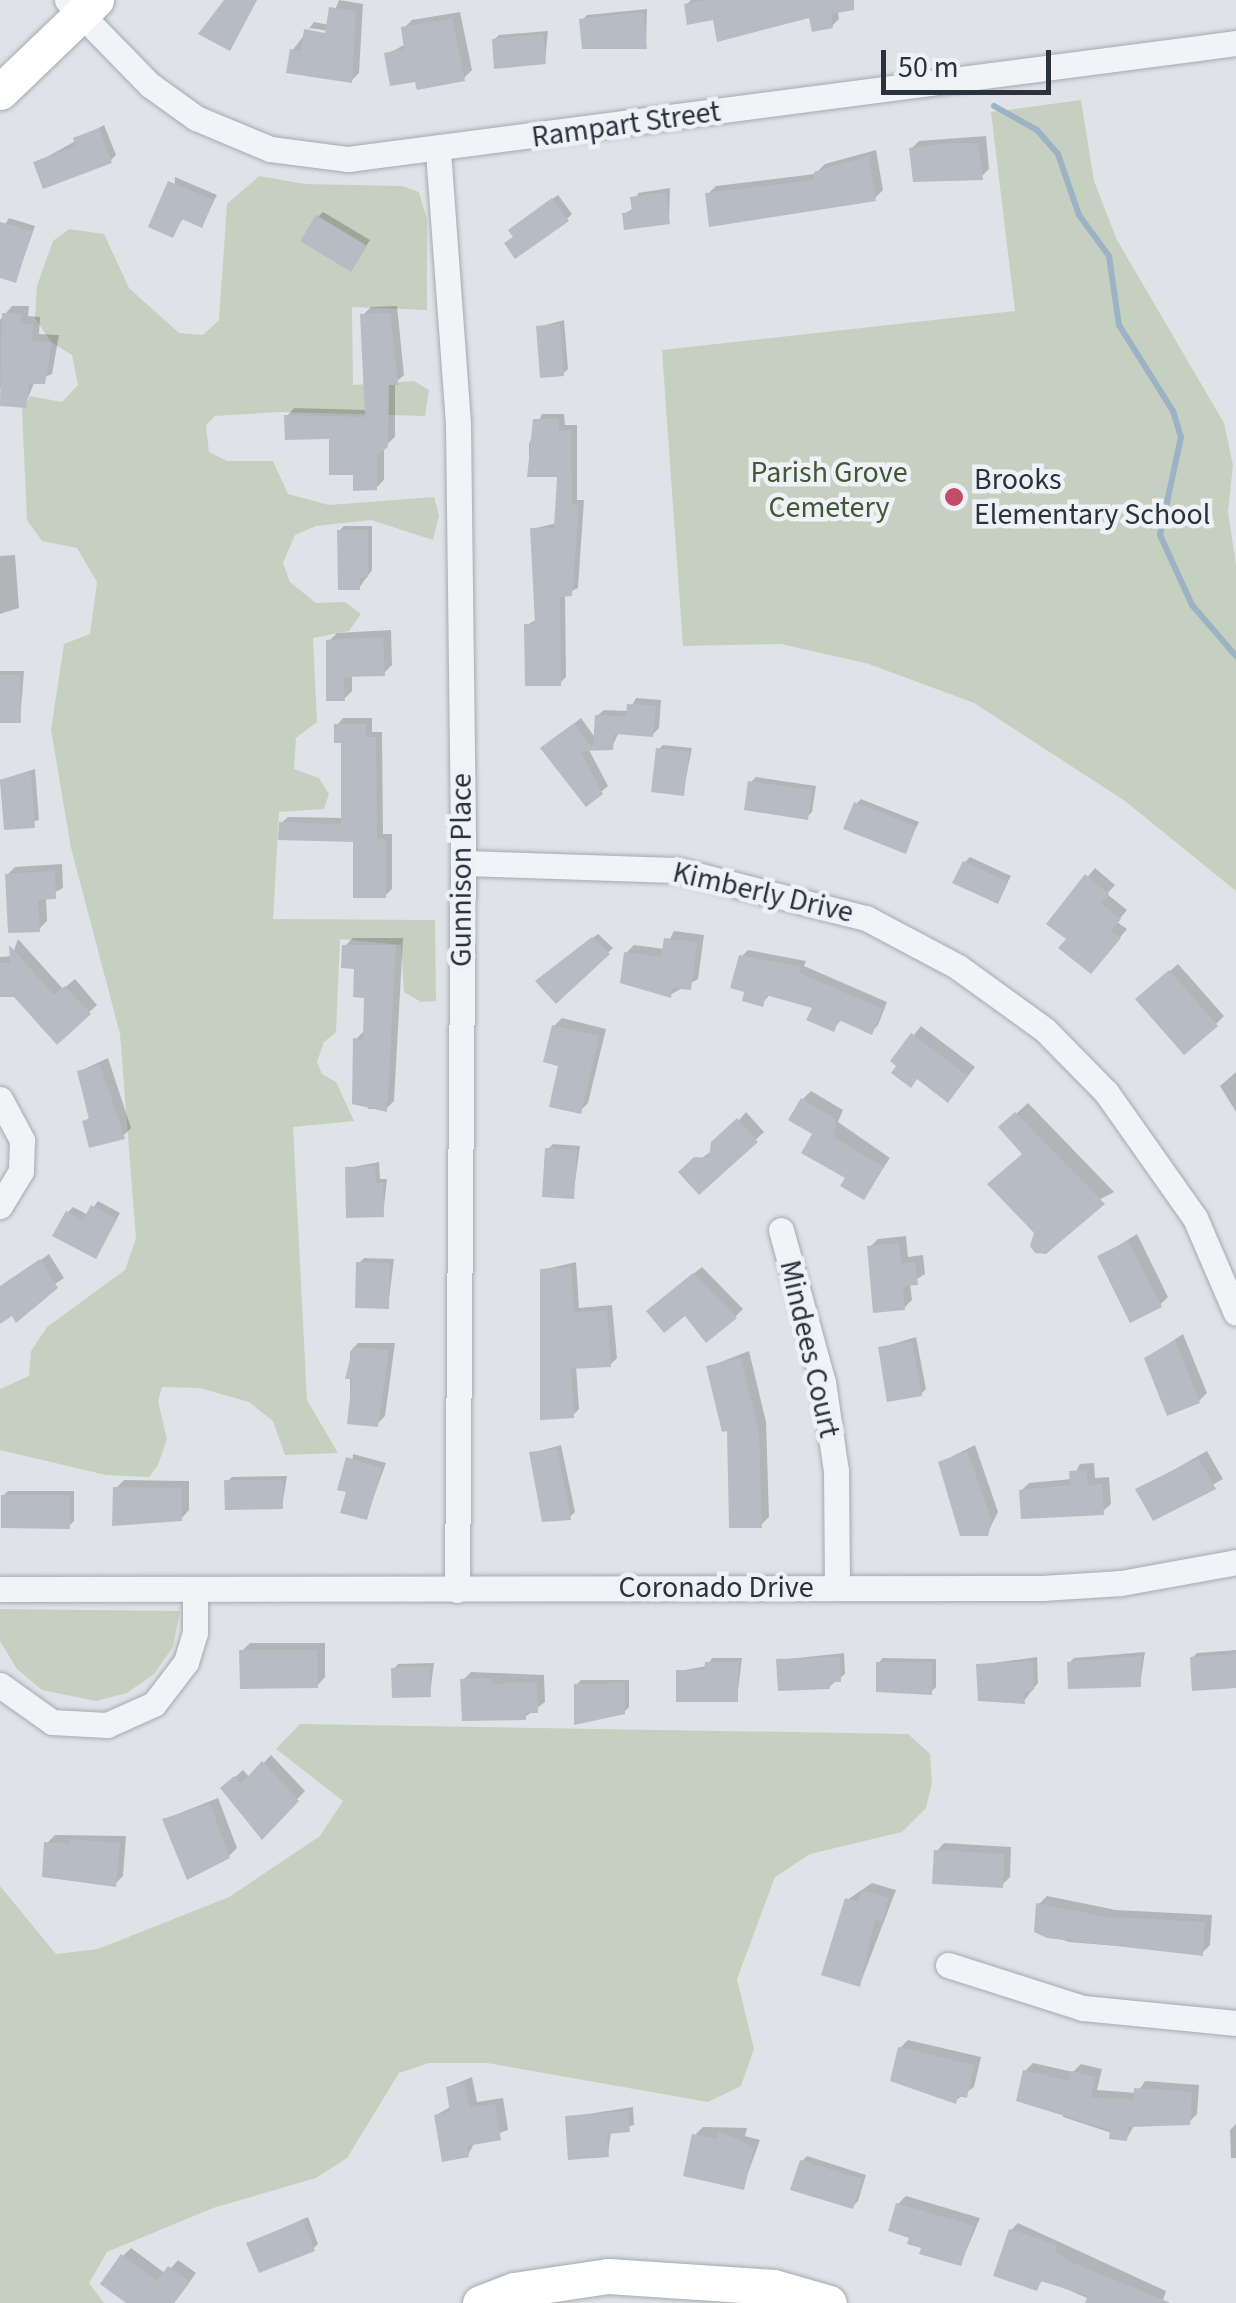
<!DOCTYPE html>
<html>
<head>
<meta charset="utf-8">
<style>
	body { margin:0 }
	#map { position:relative; width:1236px; height:2303px; overflow:hidden; background:#dfe3e7; font-family:"Source Sans 3",sans-serif }
	div>[style] { position:absolute }
	[style*='--x'] { left:calc(var(--x)*1px); top:calc(var(--y)*1px); width:calc(var(--w)*1px); rotate:calc(var(--a)*1deg) }
	.green>* { inset:0; background:#c6d0c1 }
	.shadow>* { inset:0; background:#0003 }
	.stream>* { height:6px; margin:-3px; padding:0 3px; transform-origin:3px; border-radius:3px; background:#9cb3c5 }
	.building>* { inset:0; background:#b7bcc4 }
	.roads { filter:drop-shadow(0 0 2px #a5aab1) drop-shadow(0 0 2px #a5aab1) }
	.street>* { height:25px; margin:-12.5px; padding:0 12.5px; transform-origin:12.5px; border-radius:12.5px; background:#f1f3f6 }
	.secondary>* { height:35px; margin:-17.5px; padding:0 17.5px; transform-origin:17.5px; border-radius:17.5px; background:#fff }
	.dots>* { width:28px; height:28px; translate:-50% -50%; box-sizing:border-box; border:5px solid #eef1f5; border-radius:50% }
	span { translate:-50% -50%; white-space:nowrap; text-align:center; line-height:1.15; -webkit-text-stroke:9px #eef1f5; paint-order:stroke }
	.street-label { font-size:30px; color:#29323d }
	.park-label { font-size:30px; color:#405837 }
	.poi-label { font-size:30px; color:#29323d }
	.left { translate:0 -50%; text-align:left }
	.scale { position:absolute; left:881px; top:50px; width:170px; height:45px; box-sizing:border-box; border:5px solid #29323d; border-top:0; padding-left:12px; font-size:30px; line-height:35px; white-space:nowrap; color:#29323d; -webkit-text-stroke:8px #eef1f5; paint-order:stroke }
</style>
</head>
<body>
<div id="map">
	<div class="green">
		<div style="clip-path:polygon(1081px 100px,1094px 181px,1117px 240px,1224px 423px,1233px 465px,1228px 512px,1236px 565px,1236px 891px,1125px 801px,974px 703px,869px 664px,781px 644px,683px 646px,662px 350px,1015px 311px,991px 112px)"></div>
		<div style="clip-path:polygon(259px 176px,305px 184px,402px 186px,419px 192px,427px 220px,427px 310px,352px 307px,353px 385px,414px 381px,429px 390px,425px 416px,280px 412px,215px 416px,206px 425px,209px 452px,227px 461px,273px 461px,288px 494px,329px 505px,434px 497px,439px 515px,433px 540px,371px 520px,316px 526px,295px 535px,283px 563px,290px 582px,316px 603px,345px 602px,361px 614px,349px 631px,313px 638px,317px 722px,296px 738px,294px 769px,319px 778px,329px 794px,324px 809px,279px 812px,273px 919px,435px 920px,436px 1001px,421px 1002px,404px 992px,401px 945px,340px 939px,336px 1032px,324px 1042px,317px 1062px,322px 1074px,336px 1082px,354px 1121px,293px 1127px,307px 1400px,338px 1453px,285px 1455px,273px 1421px,249px 1402px,200px 1388px,162px 1387px,158px 1401px,167px 1439px,158px 1465px,149px 1477px,106px 1475px,0 1450px,0 1389px,29px 1376px,31px 1351px,47px 1327px,125px 1270px,136px 1239px,120px 1034px,71px 848px,51px 730px,64px 644px,90px 634px,97px 582px,77px 548px,42px 541px,27px 520px,22px 410px,30px 396px,62px 402px,78px 385px,72px 355px,51px 342px,35px 318px,37px 286px,53px 241px,69px 229px,104px 234px,129px 288px,179px 333px,203px 335px,219px 320px,227px 204px)"></div>
		<div style="clip-path:polygon(0 1609px,180px 1611px,173px 1647px,154px 1674px,127px 1693px,96px 1701px,42px 1690px,17px 1669px,0 1641px)"></div>
		<div style="clip-path:polygon(300px 1724px,908px 1734px,930px 1754px,932px 1783px,926px 1808px,902px 1832px,810px 1854px,775px 1877px,737px 1979px,754px 2049px,741px 2086px,708px 2102px,487px 2063px,429px 2063px,399px 2073px,347px 2158px,316px 2178px,213px 2208px,107px 2252px,89px 2283px,104px 2303px,0 2303px,0 1886px,56px 1954px,98px 1949px,229px 1897px,320px 1836px,343px 1801px,276px 1749px)"></div>
	</div>
	<div class="shadow">
		<div style="clip-path:polygon(evenodd,339px 0,363px 4px,359px 73px,351px 81px,292px 51px,314px 22px,329px 25px,339px 0,309px 28px,338px 32px,337px 37px,309px 33px,309px 28px)"></div>
		<div style="clip-path:polygon(691px 0,836px 0,839px 19px,832px 26px,811px 14px,686px 5px)"></div>
		<div style="clip-path:polygon(647px 9px,646px 47px,582px 20px,587px 15px)"></div>
		<div style="clip-path:polygon(460px 12px,472px 70px,464px 78px,417px 79px,387px 54px,406px 44px,404px 28px,412px 20px)"></div>
		<div style="clip-path:polygon(548px 31px,545px 62px,494px 40px,499px 35px)"></div>
		<div style="clip-path:polygon(104px 125px,116px 155px,111px 160px,36px 163px)"></div>
		<div style="clip-path:polygon(986px 136px,989px 169px,981px 177px,911px 149px,919px 141px)"></div>
		<div style="clip-path:polygon(876px 150px,883px 190px,875px 198px,708px 194px,716px 186px,815px 174px,825px 164px)"></div>
		<div style="clip-path:polygon(175px 177px,217px 195px,202px 225px,184px 217px,173px 235px)"></div>
		<div style="clip-path:polygon(670px 188px,669px 221px,624px 214px,634px 208px,638px 193px)"></div>
		<div style="clip-path:polygon(558px 195px,572px 214px,567px 219px,515px 236px,516px 225px)"></div>
		<div style="clip-path:polygon(323px 212px,370px 240px,351px 269px,318px 217px)"></div>
		<div style="clip-path:polygon(9px 218px,35px 226px,16px 280px,0 275px,0 233px)"></div>
		<div style="clip-path:polygon(12px 306px,29px 306px,28px 316px,40px 317px,39px 334px,59px 335px,52px 374px,35px 381px,25px 405px,0 388px,0 320px)"></div>
		<div style="clip-path:polygon(397px 306px,404px 375px,395px 383px,395px 437px,384px 447px,384px 480px,376px 488px,355px 473px,332px 436px,287px 416px,294px 408px,367px 410px,363px 315px,371px 307px)"></div>
		<div style="clip-path:polygon(564px 320px,568px 369px,563px 374px,538px 327px)"></div>
		<div style="clip-path:polygon(542px 414px,564px 414px,565px 425px,577px 425px,577px 500px,584px 500px,578px 588px,565px 594px,566px 677px,560px 683px,527px 625px,537px 619px,532px 529px,557px 523px,560px 475px,529px 475px,529px 444px)"></div>
		<div style="clip-path:polygon(344px 526px,372px 526px,372px 570px,359px 588px,339px 531px)"></div>
		<div style="clip-path:polygon(15px 555px,19px 608px,0 614px,0 556px)"></div>
		<div style="clip-path:polygon(391px 630px,392px 665px,384px 673px,352px 675px,352px 691px,344px 699px,329px 641px,337px 633px)"></div>
		<div style="clip-path:polygon(0 671px,24px 671px,20px 721px,0 721px)"></div>
		<div style="clip-path:polygon(636px 698px,661px 700px,659px 728px,652px 735px,619px 732px,612px 747px,588px 748px,608px 786px,601px 792px,550px 742px,581px 718px,596px 739px,597px 716px,604px 710px,629px 711px)"></div>
		<div style="clip-path:polygon(343px 718px,372px 718px,372px 732px,382px 732px,383px 834px,392px 834px,392px 889px,385px 896px,356px 840px,281px 823px,288px 817px,344px 818px,344px 740px,337px 725px)"></div>
		<div style="clip-path:polygon(663px 745px,692px 748px,683px 793px,658px 750px)"></div>
		<div style="clip-path:polygon(35px 769px,39px 820px,6px 828px,0 780px)"></div>
		<div style="clip-path:polygon(756px 777px,816px 786px,812px 812px,807px 817px,751px 782px)"></div>
		<div style="clip-path:polygon(861px 799px,919px 822px,905px 851px,856px 804px)"></div>
		<div style="clip-path:polygon(970px 857px,1011px 876px,997px 901px,965px 862px)"></div>
		<div style="clip-path:polygon(62px 864px,63px 888px,46px 897px,47px 921px,39px 929px,7px 875px,15px 867px)"></div>
		<div style="clip-path:polygon(1095px 868px,1115px 885px,1107px 894px,1127px 910px,1117px 922px,1127px 929px,1099px 963px,1049px 924px)"></div>
		<div style="clip-path:polygon(674px 931px,704px 935px,698px 979px,670px 995px,626px 953px,634px 945px,665px 949px)"></div>
		<div style="clip-path:polygon(598px 934px,613px 948px,556px 1000px,542px 976px)"></div>
		<div style="clip-path:polygon(353px 938px,403px 938px,394px 1101px,386px 1109px,368px 1109px,356px 1039px,364px 1031px,366px 995px,345px 946px)"></div>
		<div style="clip-path:polygon(18px 939px,63px 989px,75px 979px,97px 1005px,57px 1041px,15px 994px,0 995px,0 957px,12px 956px)"></div>
		<div style="clip-path:polygon(748px 950px,806px 961px,804px 966px,887px 1002px,878px 1025px,871px 1032px,842px 1019px,833px 1029px,815px 1006px,770px 994px,762px 1004px,741px 957px)"></div>
		<div style="clip-path:polygon(1178px 964px,1224px 1016px,1216px 1024px,1147px 991px)"></div>
		<div style="clip-path:polygon(562px 1018px,606px 1029px,588px 1103px,580px 1111px,561px 1064px,554px 1026px)"></div>
		<div style="clip-path:polygon(921px 1026px,975px 1067px,956px 1091px,894px 1060px)"></div>
		<div style="clip-path:polygon(108px 1058px,131px 1128px,123px 1136px,84px 1122px,91px 1116px,80px 1071px)"></div>
		<div style="clip-path:polygon(1236px 1072px,1236px 1112px,1220px 1086px)"></div>
		<div style="clip-path:polygon(811px 1091px,843px 1110px,838px 1122px,890px 1158px,864px 1197px,816px 1133px,803px 1099px)"></div>
		<div style="clip-path:polygon(1028px 1103px,1114px 1192px,1037px 1232px,1024px 1153px,1002px 1127px)"></div>
		<div style="clip-path:polygon(746px 1112px,764px 1132px,699px 1192px,681px 1172px,712px 1151px)"></div>
		<div style="clip-path:polygon(553px 1144px,580px 1146px,573px 1196px,548px 1149px)"></div>
		<div style="clip-path:polygon(379px 1162px,380px 1179px,387px 1179px,383px 1215px,348px 1168px)"></div>
		<div style="clip-path:polygon(98px 1201px,120px 1213px,96px 1256px,68px 1212px,73px 1207px,88px 1215px)"></div>
		<div style="clip-path:polygon(1137px 1234px,1168px 1297px,1160px 1305px,1100px 1257px)"></div>
		<div style="clip-path:polygon(906px 1236px,908px 1257px,923px 1255px,925px 1274px,910px 1283px,912px 1300px,904px 1308px,870px 1247px,878px 1239px)"></div>
		<div style="clip-path:polygon(49px 1254px,64px 1278px,0 1321px,0 1290px)"></div>
		<div style="clip-path:polygon(364px 1258px,394px 1259px,388px 1307px,359px 1263px)"></div>
		<div style="clip-path:polygon(576px 1262px,579px 1308px,612px 1305px,617px 1358px,610px 1365px,576px 1366px,579px 1409px,572px 1416px,542px 1270px)"></div>
		<div style="clip-path:polygon(702px 1267px,743px 1309px,735px 1317px,657px 1303px)"></div>
		<div style="clip-path:polygon(1183px 1334px,1207px 1393px,1199px 1401px,1147px 1358px)"></div>
		<div style="clip-path:polygon(916px 1337px,926px 1389px,921px 1394px,880px 1348px)"></div>
		<div style="clip-path:polygon(358px 1343px,395px 1343px,385px 1416px,377px 1424px,350px 1421px,350px 1352px)"></div>
		<div style="clip-path:polygon(749px 1351px,766px 1422px,769px 1517px,761px 1525px,708px 1367px)"></div>
		<div style="clip-path:polygon(561px 1445px,575px 1512px,570px 1517px,532px 1453px)"></div>
		<div style="clip-path:polygon(975px 1445px,998px 1512px,987px 1534px,941px 1462px)"></div>
		<div style="clip-path:polygon(1207px 1451px,1223px 1479px,1154px 1517px,1138px 1490px)"></div>
		<div style="clip-path:polygon(353px 1454px,386px 1463px,366px 1518px,349px 1491px)"></div>
		<div style="clip-path:polygon(1094px 1463px,1095px 1478px,1109px 1477px,1111px 1504px,1102px 1512px,1021px 1491px,1029px 1483px,1072px 1479px,1080px 1464px)"></div>
		<div style="clip-path:polygon(287px 1476px,282px 1507px,227px 1482px,232px 1477px)"></div>
		<div style="clip-path:polygon(124px 1480px,189px 1481px,189px 1510px,181px 1519px,116px 1488px)"></div>
		<div style="clip-path:polygon(8px 1491px,74px 1491px,74px 1521px,69px 1526px,3px 1496px)"></div>
		<div style="clip-path:polygon(250px 1643px,325px 1643px,325px 1677px,317px 1686px,242px 1651px)"></div>
		<div style="clip-path:polygon(1236px 1650px,1236px 1685px,1192px 1658px,1197px 1653px)"></div>
		<div style="clip-path:polygon(1145px 1652px,1140px 1685px,1069px 1663px,1074px 1658px)"></div>
		<div style="clip-path:polygon(844px 1653px,845px 1674px,829px 1687px,779px 1660px)"></div>
		<div style="clip-path:polygon(1037px 1657px,1038px 1683px,1023px 1702px,979px 1665px)"></div>
		<div style="clip-path:polygon(712px 1658px,742px 1658px,737px 1699px,679px 1671px,707px 1666px)"></div>
		<div style="clip-path:polygon(883px 1658px,936px 1659px,936px 1687px,931px 1692px,878px 1663px)"></div>
		<div style="clip-path:polygon(434px 1663px,430px 1694px,394px 1669px,398px 1664px)"></div>
		<div style="clip-path:polygon(471px 1672px,544px 1675px,545px 1702px,525px 1717px,463px 1680px)"></div>
		<div style="clip-path:polygon(581px 1680px,629px 1680px,629px 1707px,624px 1712px,576px 1685px)"></div>
		<div style="clip-path:polygon(271px 1755px,305px 1791px,262px 1836px,223px 1788px,243px 1770px,250px 1778px)"></div>
		<div style="clip-path:polygon(218px 1798px,237px 1848px,229px 1856px,165px 1819px)"></div>
		<div style="clip-path:polygon(55px 1835px,126px 1836px,123px 1876px,115px 1884px,47px 1843px)"></div>
		<div style="clip-path:polygon(944px 1843px,1011px 1847px,1010px 1877px,1002px 1885px,936px 1852px)"></div>
		<div style="clip-path:polygon(872px 1883px,896px 1890px,860px 1984px,847px 1900px)"></div>
		<div style="clip-path:polygon(1047px 1896px,1116px 1910px,1212px 1915px,1210px 1945px,1202px 1953px,1069px 1942px,1037px 1930px,1039px 1904px)"></div>
		<div style="clip-path:polygon(908px 2040px,981px 2057px,974px 2087px,955px 2101px,900px 2048px)"></div>
		<div style="clip-path:polygon(1033px 2063px,1073px 2072px,1081px 2064px,1102px 2069px,1097px 2090px,1137px 2093px,1145px 2081px,1199px 2085px,1197px 2114px,1189px 2122px,1135px 2124px,1127px 2138px,1063px 2117px,1064px 2110px,1025px 2071px)"></div>
		<div style="clip-path:polygon(472px 2077px,477px 2102px,503px 2098px,508px 2130px,475px 2142px,468px 2155px,436px 2115px,452px 2106px,448px 2087px)"></div>
		<div style="clip-path:polygon(633px 2107px,634px 2125px,611px 2131px,608px 2154px,568px 2117px)"></div>
		<div style="clip-path:polygon(1236px 2124px,1236px 2158px,1231px 2158px,1230px 2130px)"></div>
		<div style="clip-path:polygon(703px 2127px,747px 2128px,745px 2136px,760px 2140px,743px 2187px,695px 2135px)"></div>
		<div style="clip-path:polygon(807px 2156px,866px 2175px,858px 2201px,853px 2206px,802px 2161px)"></div>
		<div style="clip-path:polygon(906px 2196px,980px 2218px,961px 2263px,924px 2247px,898px 2204px)"></div>
		<div style="clip-path:polygon(308px 2217px,318px 2244px,313px 2249px,249px 2243px)"></div>
		<div style="clip-path:polygon(1018px 2223px,1166px 2291px,1162px 2303px,1098px 2303px,1044px 2279px,1036px 2288px,1011px 2230px)"></div>
		<div style="clip-path:polygon(131px 2248px,166px 2274px,178px 2260px,196px 2273px,174px 2303px,130px 2303px,123px 2256px)"></div>
	</div>
	<div class="stream">
		<div style="--x:994;--y:106;--w:49;--a:29.2"></div>
		<div style="--x:1037;--y:130;--w:32;--a:49"></div>
		<div style="--x:1058;--y:154;--w:65;--a:71"></div>
		<div style="--x:1079;--y:215;--w:51;--a:53.8"></div>
		<div style="--x:1109;--y:256;--w:70;--a:81.8"></div>
		<div style="--x:1119;--y:325;--w:102;--a:57.9"></div>
		<div style="--x:1173;--y:411;--w:27;--a:73"></div>
		<div style="--x:1181;--y:437;--w:100;--a:102.1"></div>
		<div style="--x:1160;--y:535;--w:77;--a:65.4"></div>
		<div style="--x:1192;--y:605;--w:67;--a:49.2"></div>
	</div>
	<div class="building">
		<div style="clip-path:polygon(224px 0,257px 0,230px 51px,198px 34px)"></div>
		<div style="clip-path:polygon(705px 0,854px 0,854px 10px,831px 14px,833px 28px,812px 32px,809px 18px,717px 42px,713px 20px,687px 25px,684px 4px)"></div>
		<div style="clip-path:polygon(329px 7px,356px 11px,352px 83px,286px 73px,290px 49px,301px 51px,304px 29px,325px 33px)"></div>
		<div style="clip-path:polygon(643px 12px,647px 49px,582px 49px,579px 19px)"></div>
		<div style="clip-path:polygon(452px 18px,465px 81px,417px 90px,415px 82px,390px 86px,384px 53px,404px 49px,401px 27px)"></div>
		<div style="clip-path:polygon(543px 34px,546px 64px,494px 69px,492px 39px)"></div>
		<div style="clip-path:polygon(99px 128px,112px 163px,43px 189px,33px 162px,76px 146px,73px 138px)"></div>
		<div style="clip-path:polygon(952px 143px,978px 143px,983px 180px,913px 182px,909px 148px)"></div>
		<div style="clip-path:polygon(869px 156px,876px 201px,709px 227px,705px 193px,814px 180px,814px 172px)"></div>
		<div style="clip-path:polygon(168px 181px,214px 200px,202px 228px,182px 219px,173px 238px,148px 227px)"></div>
		<div style="clip-path:polygon(666px 192px,670px 224px,624px 230px,622px 213px,632px 212px,630px 197px)"></div>
		<div style="clip-path:polygon(552px 198px,569px 221px,515px 259px,504px 243px,513px 237px,508px 230px)"></div>
		<div style="clip-path:polygon(316px 215px,367px 246px,351px 272px,300px 241px)"></div>
		<div style="clip-path:polygon(0 222px,32px 231px,16px 283px,0 278px)"></div>
		<div style="clip-path:polygon(2px 313px,22px 314px,21px 323px,33px 324px,32px 341px,52px 342px,45px 384px,29px 384px,26px 408px,0 406px)"></div>
		<div style="clip-path:polygon(390px 313px,398px 385px,389px 385px,388px 447px,377px 455px,377px 490px,353px 491px,353px 475px,329px 475px,329px 439px,285px 440px,284px 415px,365px 417px,360px 314px)"></div>
		<div style="clip-path:polygon(560px 324px,564px 376px,540px 378px,536px 326px)"></div>
		<div style="clip-path:polygon(533px 419px,559px 419px,559px 431px,571px 430px,572px 505px,579px 505px,572px 596px,560px 597px,561px 686px,525px 686px,524px 624px,535px 624px,530px 528px,554px 528px,557px 477px,527px 477px)"></div>
		<div style="clip-path:polygon(337px 530px,368px 530px,368px 577px,360px 578px,360px 590px,338px 590px)"></div>
		<div style="clip-path:polygon(383px 637px,385px 676px,344px 677px,345px 701px,326px 701px,326px 640px)"></div>
		<div style="clip-path:polygon(0 675px,20px 675px,21px 723px,0 723px)"></div>
		<div style="clip-path:polygon(627px 704px,656px 706px,653px 737px,614px 734px,613px 750px,580px 751px,603px 794px,586px 807px,540px 748px,574px 723px,593px 749px,595px 715px,626px 717px)"></div>
		<div style="clip-path:polygon(334px 724px,366px 724px,366px 737px,376px 737px,377px 839px,386px 839px,386px 898px,353px 898px,353px 842px,278px 840px,279px 822px,341px 824px,341px 743px,334px 743px)"></div>
		<div style="clip-path:polygon(656px 748px,689px 752px,684px 796px,651px 792px)"></div>
		<div style="clip-path:polygon(31px 772px,35px 828px,4px 830px,0 780px)"></div>
		<div style="clip-path:polygon(748px 781px,812px 790px,808px 820px,744px 810px)"></div>
		<div style="clip-path:polygon(854px 802px,916px 827px,906px 854px,843px 829px)"></div>
		<div style="clip-path:polygon(963px 861px,1008px 882px,998px 904px,952px 883px)"></div>
		<div style="clip-path:polygon(55px 871px,56px 899px,38px 900px,40px 932px,8px 933px,5px 874px)"></div>
		<div style="clip-path:polygon(1085px 874px,1109px 894px,1101px 904px,1121px 919px,1111px 931px,1121px 938px,1091px 974px,1058px 948px,1066px 939px,1046px 924px)"></div>
		<div style="clip-path:polygon(592px 937px,610px 954px,556px 1004px,535px 981px)"></div>
		<div style="clip-path:polygon(664px 938px,697px 942px,691px 990px,672px 988px,671px 998px,620px 983px,624px 952px,661px 957px)"></div>
		<div style="clip-path:polygon(9px 945px,54px 995px,65px 986px,91px 1014px,57px 1045px,14px 997px,0 997px,0 963px,10px 963px)"></div>
		<div style="clip-path:polygon(342px 945px,396px 945px,387px 1112px,352px 1104px,353px 1038px,363px 1039px,364px 998px,353px 997px,354px 969px,341px 968px)"></div>
		<div style="clip-path:polygon(739px 955px,801px 967px,799px 973px,883px 1009px,872px 1035px,839px 1020px,834px 1032px,806px 1020px,812px 1008px,766px 995px,763px 1007px,742px 1001px,744px 992px,730px 988px)"></div>
		<div style="clip-path:polygon(1169px 970px,1218px 1026px,1184px 1055px,1135px 999px)"></div>
		<div style="clip-path:polygon(552px 1025px,599px 1036px,581px 1114px,549px 1107px,558px 1066px,543px 1062px)"></div>
		<div style="clip-path:polygon(911px 1033px,968px 1076px,948px 1103px,917px 1079px,911px 1088px,891px 1073px,896px 1066px,890px 1061px)"></div>
		<div style="clip-path:polygon(100px 1065px,125px 1139px,89px 1148px,82px 1121px,89px 1119px,77px 1071px)"></div>
		<div style="clip-path:polygon(801px 1098px,836px 1119px,833px 1137px,884px 1167px,864px 1200px,840px 1186px,845px 1178px,801px 1153px,812px 1134px,788px 1120px)"></div>
		<div style="clip-path:polygon(1015px 1112px,1105px 1204px,1046px 1254px,1035px 1253px,1030px 1246px,1034px 1233px,987px 1184px,1022px 1154px,998px 1127px)"></div>
		<div style="clip-path:polygon(737px 1118px,758px 1142px,699px 1195px,678px 1172px,694px 1157px,709px 1158px,711px 1142px)"></div>
		<div style="clip-path:polygon(545px 1148px,577px 1150px,574px 1199px,542px 1197px)"></div>
		<div style="clip-path:polygon(375px 1166px,376px 1183px,383px 1183px,384px 1217px,346px 1218px,345px 1167px)"></div>
		<div style="clip-path:polygon(91px 1205px,117px 1219px,96px 1259px,52px 1236px,66px 1211px,83px 1220px)"></div>
		<div style="clip-path:polygon(1128px 1241px,1162px 1307px,1130px 1323px,1097px 1256px)"></div>
		<div style="clip-path:polygon(899px 1243px,901px 1264px,915px 1262px,918px 1285px,903px 1286px,905px 1310px,873px 1313px,867px 1246px)"></div>
		<div style="clip-path:polygon(40px 1259px,58px 1288px,16px 1323px,12px 1316px,0 1324px,0 1286px)"></div>
		<div style="clip-path:polygon(356px 1262px,390px 1263px,389px 1309px,355px 1308px)"></div>
		<div style="clip-path:polygon(571px 1267px,574px 1313px,607px 1310px,611px 1367px,571px 1369px,574px 1418px,540px 1420px,540px 1269px)"></div>
		<div style="clip-path:polygon(693px 1273px,737px 1318px,706px 1343px,685px 1316px,664px 1333px,646px 1311px)"></div>
		<div style="clip-path:polygon(1175px 1340px,1200px 1403px,1167px 1416px,1144px 1358px)"></div>
		<div style="clip-path:polygon(912px 1341px,922px 1396px,887px 1402px,878px 1347px)"></div>
		<div style="clip-path:polygon(353px 1347px,389px 1350px,378px 1427px,347px 1424px,352px 1379px,345px 1379px)"></div>
		<div style="clip-path:polygon(741px 1358px,759px 1431px,762px 1528px,729px 1528px,727px 1431px,722px 1432px,706px 1366px)"></div>
		<div style="clip-path:polygon(557px 1449px,571px 1520px,542px 1522px,529px 1452px)"></div>
		<div style="clip-path:polygon(967px 1451px,992px 1521px,988px 1536px,960px 1536px,938px 1462px)"></div>
		<div style="clip-path:polygon(346px 1457px,382px 1468px,367px 1520px,340px 1513px,346px 1492px,337px 1490px)"></div>
		<div style="clip-path:polygon(1198px 1458px,1216px 1489px,1153px 1521px,1135px 1489px)"></div>
		<div style="clip-path:polygon(1086px 1470px,1088px 1485px,1102px 1484px,1104px 1515px,1021px 1519px,1019px 1490px,1070px 1485px,1069px 1471px)"></div>
		<div style="clip-path:polygon(224px 1480px,283px 1480px,283px 1509px,225px 1510px)"></div>
		<div style="clip-path:polygon(113px 1487px,182px 1488px,182px 1521px,112px 1526px)"></div>
		<div style="clip-path:polygon(1px 1495px,70px 1495px,70px 1529px,1px 1528px)"></div>
		<div style="clip-path:polygon(239px 1650px,318px 1650px,318px 1688px,240px 1689px)"></div>
		<div style="clip-path:polygon(1236px 1654px,1236px 1688px,1192px 1691px,1190px 1657px)"></div>
		<div style="clip-path:polygon(1141px 1656px,1141px 1687px,1068px 1689px,1067px 1662px)"></div>
		<div style="clip-path:polygon(840px 1657px,841px 1682px,830px 1682px,830px 1689px,778px 1691px,776px 1659px)"></div>
		<div style="clip-path:polygon(1033px 1661px,1034px 1690px,1024px 1691px,1025px 1704px,978px 1701px,976px 1664px)"></div>
		<div style="clip-path:polygon(705px 1662px,738px 1662px,738px 1702px,676px 1702px,676px 1670px,704px 1670px)"></div>
		<div style="clip-path:polygon(876px 1662px,932px 1662px,932px 1695px,876px 1692px)"></div>
		<div style="clip-path:polygon(430px 1666px,431px 1697px,392px 1698px,391px 1668px)"></div>
		<div style="clip-path:polygon(491px 1678px,492px 1684px,537px 1682px,538px 1713px,526px 1713px,526px 1720px,462px 1721px,460px 1679px)"></div>
		<div style="clip-path:polygon(625px 1683px,625px 1714px,574px 1725px,574px 1684px)"></div>
		<div style="clip-path:polygon(262px 1761px,299px 1801px,262px 1840px,220px 1788px,234px 1776px,241px 1784px)"></div>
		<div style="clip-path:polygon(210px 1804px,230px 1858px,187px 1880px,162px 1819px)"></div>
		<div style="clip-path:polygon(69px 1839px,120px 1843px,116px 1887px,42px 1877px,44px 1842px,69px 1844px)"></div>
		<div style="clip-path:polygon(934px 1850px,1004px 1854px,1003px 1888px,932px 1884px)"></div>
		<div style="clip-path:polygon(862px 1890px,889px 1898px,882px 1922px,875px 1919px,860px 1987px,821px 1975px,845px 1898px,858px 1902px)"></div>
		<div style="clip-path:polygon(1036px 1903px,1107px 1917px,1205px 1922px,1203px 1956px,1047px 1938px,1034px 1932px)"></div>
		<div style="clip-path:polygon(898px 2047px,974px 2065px,967px 2098px,958px 2096px,956px 2104px,890px 2081px)"></div>
		<div style="clip-path:polygon(1023px 2070px,1069px 2081px,1071px 2071px,1095px 2077px,1091px 2097px,1133px 2100px,1134px 2088px,1192px 2092px,1190px 2125px,1128px 2127px,1127px 2141px,1109px 2139px,1110px 2130px,1016px 2101px)"></div>
		<div style="clip-path:polygon(465px 2084px,470px 2108px,495px 2104px,501px 2140px,467px 2146px,469px 2157px,442px 2162px,434px 2115px,450px 2112px,446px 2087px)"></div>
		<div style="clip-path:polygon(628px 2111px,630px 2132px,607px 2134px,609px 2157px,568px 2160px,565px 2116px)"></div>
		<div style="clip-path:polygon(719px 2131px,754px 2147px,744px 2190px,683px 2176px,692px 2134px,717px 2139px)"></div>
		<div style="clip-path:polygon(800px 2160px,862px 2179px,853px 2209px,790px 2190px)"></div>
		<div style="clip-path:polygon(896px 2203px,974px 2226px,961px 2266px,919px 2254px,921px 2248px,907px 2244px,909px 2238px,888px 2231px)"></div>
		<div style="clip-path:polygon(303px 2220px,315px 2251px,259px 2273px,246px 2243px)"></div>
		<div style="clip-path:polygon(1009px 2229px,1057px 2245px,1055px 2252px,1071px 2262px,1171px 2303px,1085px 2303px,1088px 2296px,1041px 2281px,1037px 2291px,993px 2276px)"></div>
		<div style="clip-path:polygon(121px 2254px,157px 2281px,168px 2266px,190px 2282px,174px 2303px,126px 2303px,100px 2284px)"></div>
	</div>
	<div class="roads">
		<div class="street">
			<div style="--x:67;--y:0;--w:119;--a:45.7"></div>
			<div style="--x:150;--y:85;--w:57;--a:35.7"></div>
			<div style="--x:196;--y:118;--w:80;--a:22.7"></div>
			<div style="--x:270;--y:149;--w:79;--a:7.3"></div>
			<div style="--x:348;--y:159;--w:896;--a:-7.44"></div>
			<div style="--x:438;--y:151;--w:275;--a:85.8"></div>
			<div style="--x:458;--y:425;--w:415;--a:89.3"></div>
			<div style="--x:463;--y:840;--w:750;--a:90.46"></div>
			<div style="--x:463;--y:863;--w:214;--a:1.9"></div>
			<div style="--x:677;--y:870;--w:195;--a:14.3"></div>
			<div style="--x:866;--y:918;--w:104;--a:28"></div>
			<div style="--x:958;--y:967;--w:107;--a:35.9"></div>
			<div style="--x:1045;--y:1030;--w:87;--a:45.5"></div>
			<div style="--x:1106;--y:1092;--w:154;--a:54.8"></div>
			<div style="--x:1195;--y:1218;--w:103;--a:66.7"></div>
			<div style="--x:0;--y:1099;--w:47;--a:61.8"></div>
			<div style="--x:22;--y:1140;--w:31;--a:92"></div>
			<div style="--x:21;--y:1171;--w:41;--a:121"></div>
			<div style="--x:781;--y:1230;--w:158;--a:74.6"></div>
			<div style="--x:823;--y:1382;--w:90;--a:81.7"></div>
			<div style="--x:836;--y:1471;--w:116;--a:89.5"></div>
			<div style="--x:0;--y:1589;--w:1042;--a:-0.05"></div>
			<div style="--x:1042;--y:1588;--w:79;--a:-3.6"></div>
			<div style="--x:1121;--y:1583;--w:117;--a:-10.3"></div>
			<div style="--x:0;--y:1685;--w:64;--a:35.4"></div>
			<div style="--x:52;--y:1722;--w:55;--a:3.1"></div>
			<div style="--x:107;--y:1725;--w:51;--a:-24.1"></div>
			<div style="--x:154;--y:1704;--w:53;--a:-52.7"></div>
			<div style="--x:186;--y:1662;--w:30;--a:-73"></div>
			<div style="--x:195;--y:1633;--w:42;--a:-90"></div>
			<div style="--x:948;--y:1965;--w:142;--a:17.7"></div>
			<div style="--x:1083;--y:2008;--w:154;--a:5.6"></div>
		</div>
		<div class="secondary">
			<div style="--x:0;--y:92;--w:133;--a:-43.8"></div>
			<div style="--x:480;--y:2303;--w:36;--a:-21"></div>
			<div style="--x:514;--y:2290;--w:95;--a:-8.5"></div>
			<div style="--x:608;--y:2276;--w:166;--a:3.8"></div>
			<div style="--x:774;--y:2287;--w:57;--a:16.2"></div>
		</div>
	</div>
	<div class="dots">
		<div style="left:954px;top:497px;background:#c44c66"></div>
	</div>
	<div class="street-label">
		<span style="left:626px;top:125px;rotate:-8deg">Rampart Street</span>
		<span style="left:462px;top:870px;rotate:-90deg">Gunnison Place</span>
		<span style="left:763px;top:893px;rotate:13deg">Kimberly Drive</span>
		<span style="left:809px;top:1349px;rotate:77deg">Mindees Court</span>
		<span style="left:716px;top:1588px">Coronado Drive</span>
	</div>
	<div class="park-label">
		<span style="left:829px;top:490px">Parish Grove<br>Cemetery</span>
	</div>
	<div class="poi-label">
		<span class="left" style="left:974px;top:497px">Brooks<br>Elementary School</span>
	</div>
	<div class="scale">50 m</div>
</div>
</body>
</html>
